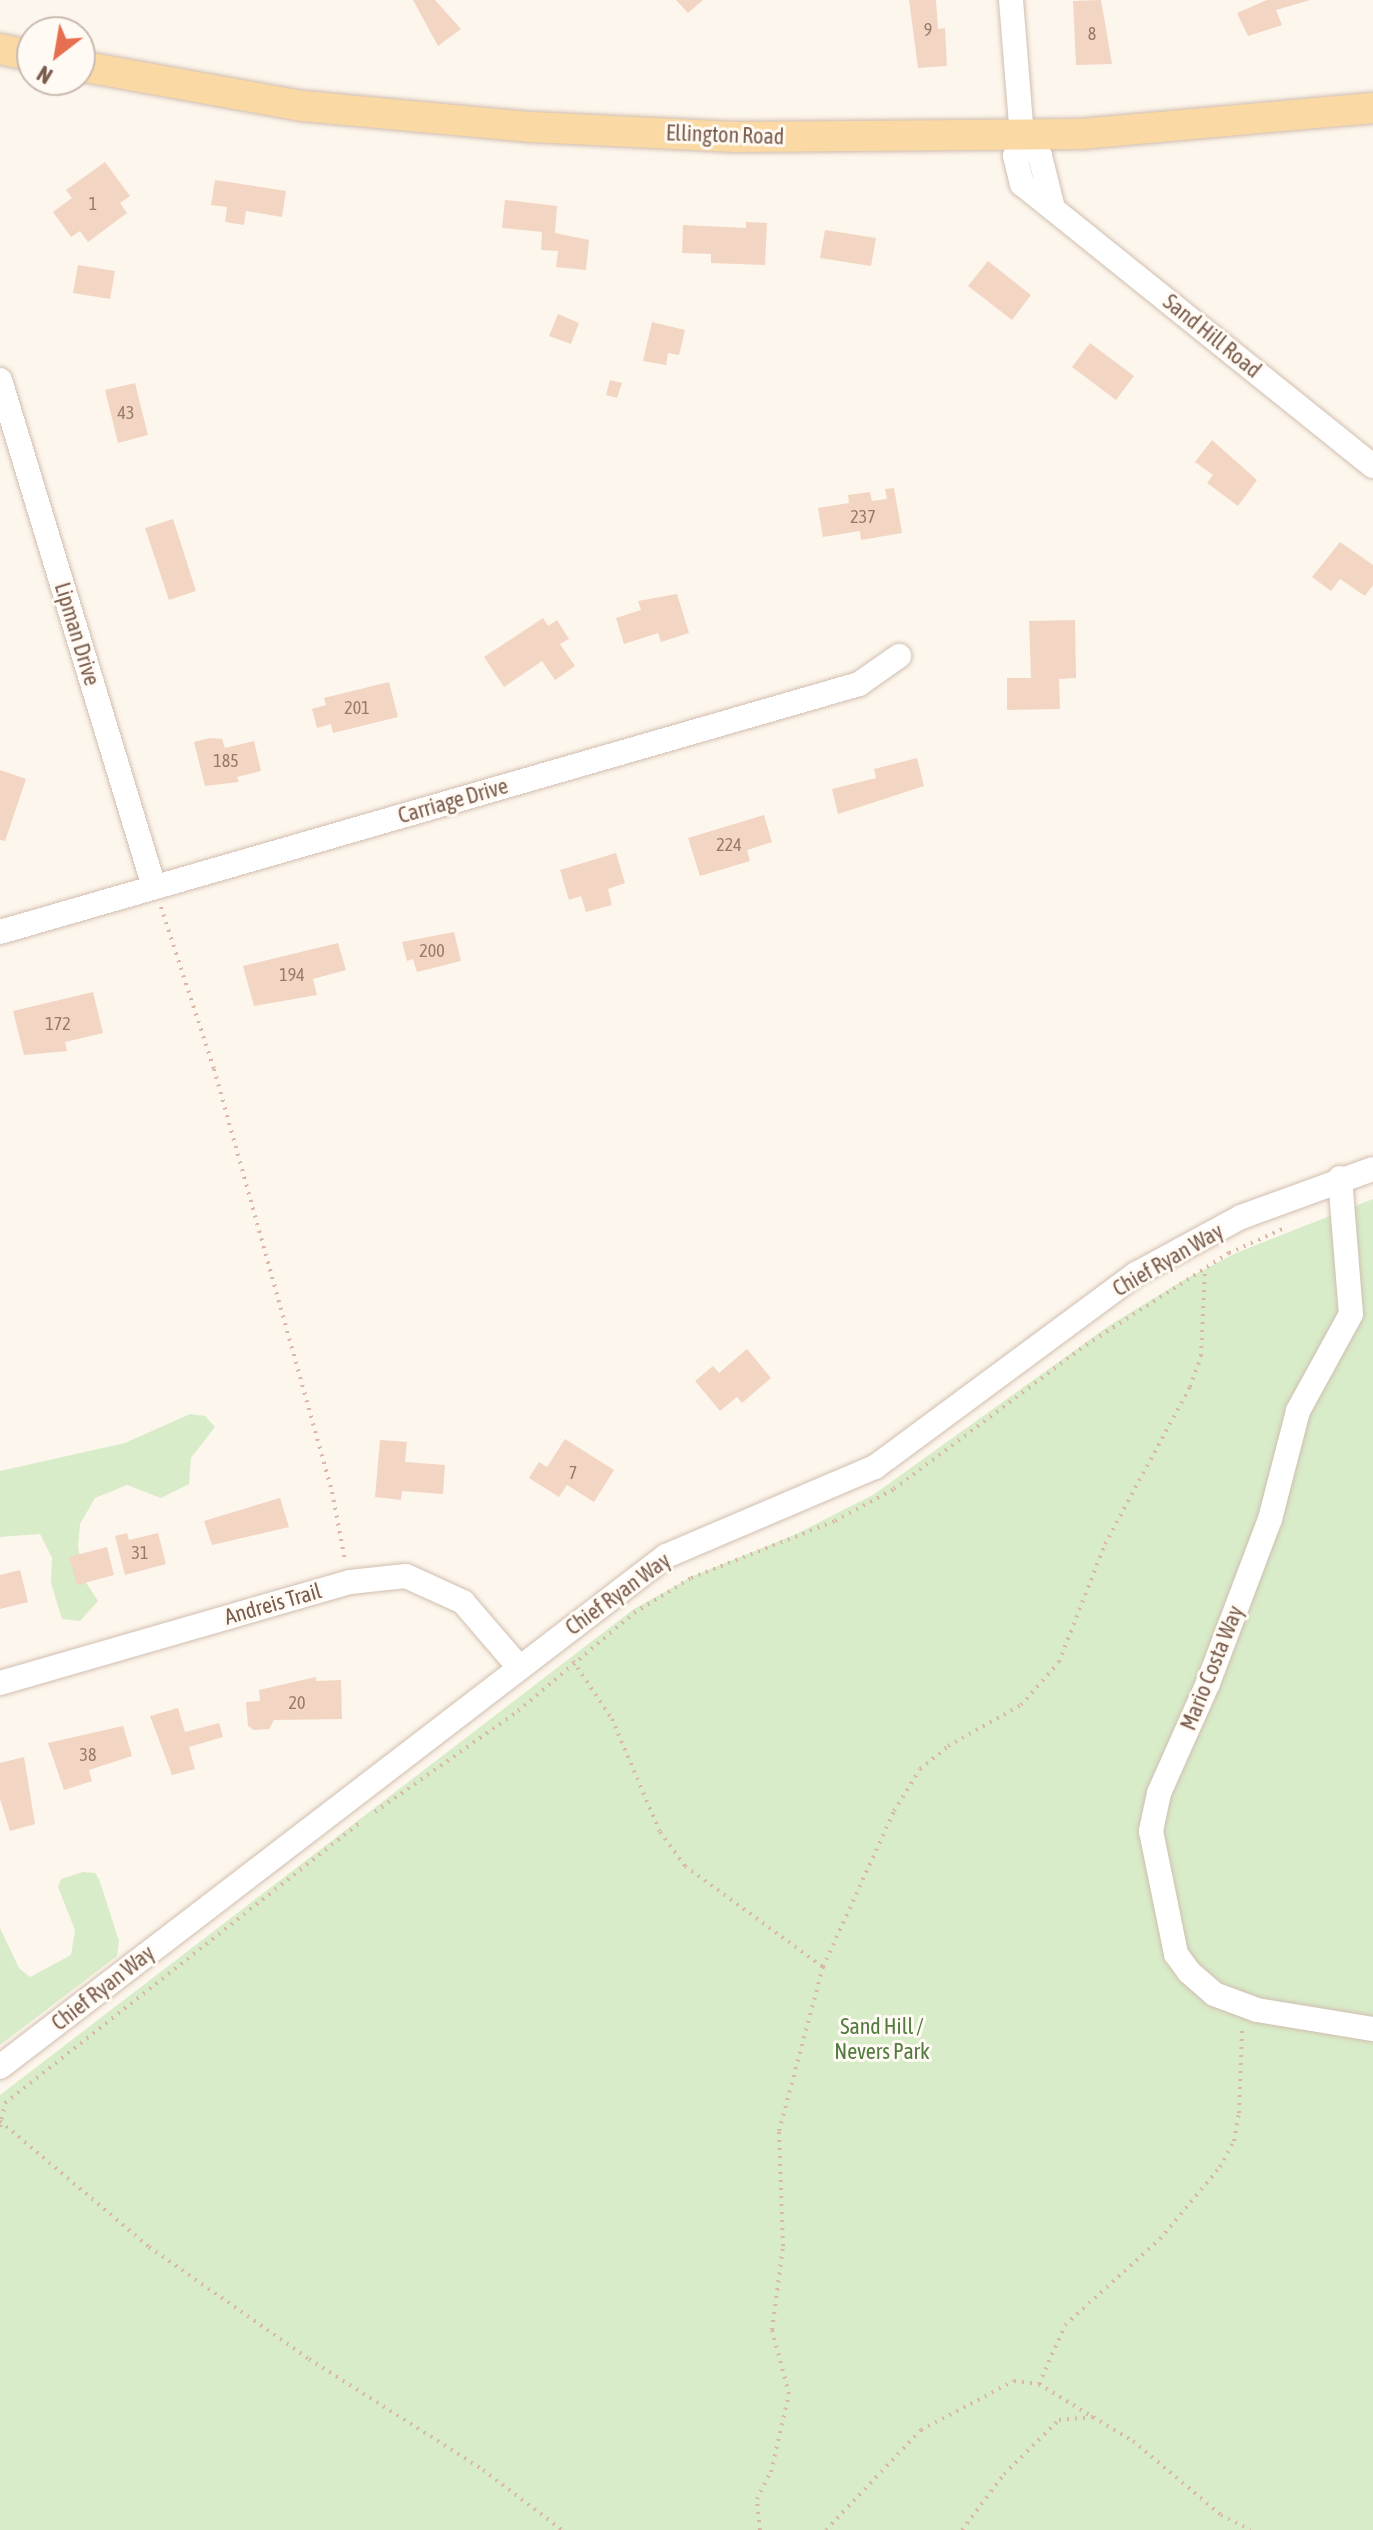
<!DOCTYPE html>
<html>
<head>
<meta charset="utf-8">
<style>
	body { margin:0 }
	#map { position:relative; width:1373px; height:2530px; overflow:hidden; background:#fdf6ec; font-family:"Asap Condensed",sans-serif }
	div>[style] { position:absolute }
	[style*='--x'] { left:calc(var(--x)*1px); top:calc(var(--y)*1px); width:calc(var(--w)*1px); rotate:calc(var(--a)*1deg) }
	.green>* { inset:0; background:#d8ecc9 }
	.building>* { inset:0; background:#f3d5c3 }
	.path>* { height:4px; margin-top:-2px; transform-origin:0; background:repeating-linear-gradient(90deg,#d9b8a5 0 2px,transparent 0 8px) }
	.roads { filter:drop-shadow(0 0 2px #d1beb0) drop-shadow(0 0 2px #d1beb0) }
	.minor>* { height:24px; margin:-12px; padding:0 12px; transform-origin:12px; border-radius:12px; background:#fff }
	.major>* { height:30px; margin:-15px; padding:0 15px; transform-origin:15px; border-radius:15px; background:#fbd9a5 }
	span { translate:-50% -50%; white-space:nowrap; text-align:center; line-height:1.15; -webkit-text-stroke:6px #fffaf3; paint-order:stroke }
	.number-label { font-size:18px; color:#987a6a }
	.number-label span { -webkit-text-stroke-width:0 }
	.street-label { font-size:22px; color:#7a5c4d }
	.park-label { font-size:22px; color:#537a41 }
	.north { position:absolute; left:16px; top:16px; width:80px; height:80px; box-sizing:border-box; background:#fffaf3; border:2px solid #cabbb1; border-radius:50%; rotate:211deg; font-size:22px; font-weight:700; line-height:32px; text-align:center; color:#7a5c4d }
	.north::after { content:''; display:block; margin:auto; width:28px; height:36px; background:#e76f51; clip-path:polygon(50% 0,100% 100%,50% 72%,0 100%) }
</style>
</head>
<body>
<div id="map">
	<div class="green">
		<div style="clip-path:polygon(1373px 1199px,1373px 2530px,0 2530px,0 2095px,634px 1609px,693px 1576px,794px 1535px,873px 1495px,1110px 1325px,1182px 1281px,1236px 1253px)"></div>
		<div style="clip-path:polygon(190px 1414px,205px 1416px,215px 1427px,191px 1458px,189px 1484px,161px 1498px,127px 1485px,95px 1498px,80px 1524px,78px 1547px,85px 1581px,98px 1601px,80px 1621px,62px 1619px,51px 1583px,52px 1558px,40px 1534px,0 1537px,0 1471px,125px 1443px)"></div>
		<div style="clip-path:polygon(83px 1872px,95px 1873px,99px 1879px,119px 1941px,117px 1956px,0 2045px,0 1928px,19px 1968px,30px 1977px,71px 1955px,75px 1930px,58px 1887px,61px 1879px)"></div>
	</div>
	<div class="building">
		<div style="clip-path:polygon(413px 0,435px 0,461px 29px,438px 46px)"></div>
		<div style="clip-path:polygon(676px 0,703px 0,688px 13px)"></div>
		<div style="clip-path:polygon(909px 0,936px 0,938px 29px,945px 28px,947px 66px,918px 68px)"></div>
		<div style="clip-path:polygon(1101px 0,1112px 64px,1076px 65px,1073px 1px)"></div>
		<div style="clip-path:polygon(1267px 0,1310px 0,1276px 10px,1282px 25px,1248px 36px,1237px 13px)"></div>
		<div style="clip-path:polygon(105px 162px,130px 196px,120px 203px,127px 213px,88px 242px,80px 231px,71px 237px,53px 212px,72px 198px,66px 190px)"></div>
		<div style="clip-path:polygon(215px 180px,286px 191px,282px 217px,246px 211px,244px 225px,225px 222px,227px 207px,211px 205px)"></div>
		<div style="clip-path:polygon(505px 200px,557px 206px,555px 233px,589px 240px,586px 270px,556px 267px,558px 251px,541px 250px,542px 232px,502px 228px)"></div>
		<div style="clip-path:polygon(746px 222px,767px 223px,765px 265px,711px 263px,711px 254px,682px 253px,683px 225px,746px 228px)"></div>
		<div style="clip-path:polygon(825px 230px,876px 238px,871px 266px,820px 258px)"></div>
		<div style="clip-path:polygon(988px 261px,1031px 295px,1012px 320px,968px 286px)"></div>
		<div style="clip-path:polygon(78px 265px,115px 271px,110px 299px,73px 293px)"></div>
		<div style="clip-path:polygon(558px 314px,579px 323px,571px 344px,549px 336px)"></div>
		<div style="clip-path:polygon(652px 322px,685px 330px,679px 355px,668px 353px,666px 365px,643px 361px)"></div>
		<div style="clip-path:polygon(1090px 343px,1134px 376px,1116px 400px,1072px 367px)"></div>
		<div style="clip-path:polygon(610px 380px,622px 383px,617px 398px,606px 395px)"></div>
		<div style="clip-path:polygon(135px 383px,148px 435px,118px 443px,105px 390px)"></div>
		<div style="clip-path:polygon(1212px 440px,1257px 480px,1238px 506px,1207px 483px,1213px 475px,1195px 462px)"></div>
		<div style="clip-path:polygon(894px 488px,902px 533px,861px 540px,860px 531px,823px 537px,818px 508px,849px 503px,848px 495px,870px 492px,872px 501px,887px 499px,885px 489px)"></div>
		<div style="clip-path:polygon(173px 519px,196px 591px,169px 600px,145px 528px)"></div>
		<div style="clip-path:polygon(1340px 542px,1373px 565px,1373px 585px,1365px 596px,1340px 579px,1331px 591px,1312px 577px)"></div>
		<div style="clip-path:polygon(677px 594px,689px 633px,661px 642px,658px 633px,624px 644px,616px 618px,641px 610px,638px 601px)"></div>
		<div style="clip-path:polygon(543px 618px,548px 626px,557px 620px,569px 639px,560px 644px,575px 666px,555px 680px,542px 661px,504px 687px,484px 657px)"></div>
		<div style="clip-path:polygon(1075px 620px,1076px 678px,1059px 679px,1060px 709px,1007px 710px,1007px 678px,1031px 678px,1029px 621px)"></div>
		<div style="clip-path:polygon(389px 682px,398px 717px,333px 733px,331px 724px,317px 728px,312px 709px,326px 705px,324px 698px)"></div>
		<div style="clip-path:polygon(210px 738px,222px 739px,225px 748px,254px 741px,261px 771px,237px 777px,239px 782px,205px 786px,194px 742px)"></div>
		<div style="clip-path:polygon(917px 758px,924px 786px,838px 814px,832px 789px,876px 778px,874px 769px)"></div>
		<div style="clip-path:polygon(0 770px,26px 779px,5px 841px,0 840px)"></div>
		<div style="clip-path:polygon(764px 815px,772px 842px,747px 850px,750px 861px,700px 876px,688px 838px)"></div>
		<div style="clip-path:polygon(616px 853px,625px 883px,608px 889px,612px 905px,586px 912px,581px 896px,569px 900px,560px 870px)"></div>
		<div style="clip-path:polygon(454px 932px,461px 961px,417px 972px,413px 959px,407px 961px,402px 942px)"></div>
		<div style="clip-path:polygon(338px 943px,346px 970px,313px 979px,317px 995px,254px 1006px,243px 966px)"></div>
		<div style="clip-path:polygon(93px 992px,103px 1033px,65px 1042px,67px 1051px,24px 1055px,13px 1011px)"></div>
		<div style="clip-path:polygon(747px 1349px,771px 1378px,742px 1403px,737px 1397px,720px 1411px,695px 1381px,713px 1366px,719px 1373px)"></div>
		<div style="clip-path:polygon(565px 1439px,614px 1470px,594px 1502px,567px 1485px,559px 1497px,529px 1478px,539px 1462px,547px 1467px)"></div>
		<div style="clip-path:polygon(380px 1440px,407px 1442px,405px 1462px,445px 1465px,443px 1494px,402px 1491px,401px 1500px,375px 1497px)"></div>
		<div style="clip-path:polygon(280px 1498px,289px 1527px,212px 1545px,204px 1521px)"></div>
		<div style="clip-path:polygon(127px 1533px,129px 1540px,158px 1533px,166px 1564px,125px 1575px,115px 1536px)"></div>
		<div style="clip-path:polygon(107px 1547px,114px 1575px,77px 1585px,69px 1557px)"></div>
		<div style="clip-path:polygon(20px 1570px,28px 1602px,0 1609px,0 1575px)"></div>
		<div style="clip-path:polygon(316px 1677px,316px 1681px,341px 1680px,342px 1719px,274px 1720px,269px 1729px,254px 1730px,248px 1726px,246px 1702px,260px 1701px,259px 1690px)"></div>
		<div style="clip-path:polygon(178px 1708px,185px 1732px,219px 1723px,223px 1737px,189px 1747px,195px 1769px,172px 1775px,150px 1716px)"></div>
		<div style="clip-path:polygon(123px 1726px,132px 1756px,89px 1770px,92px 1781px,64px 1790px,48px 1743px)"></div>
		<div style="clip-path:polygon(24px 1757px,35px 1824px,10px 1831px,0 1799px,0 1763px)"></div>
	</div>
	<div class="path">
		<div style="--x:161;--y:907;--w:170;--a:71.9"></div>
		<div style="--x:214;--y:1069;--w:439;--a:74.4"></div>
		<div style="--x:332;--y:1492;--w:69;--a:79.2"></div>
		<div style="--x:573;--y:1661;--w:70;--a:56.1"></div>
		<div style="--x:612;--y:1719;--w:123;--a:67"></div>
		<div style="--x:660;--y:1832;--w:42;--a:53.7"></div>
		<div style="--x:685;--y:1866;--w:171;--a:36.2"></div>
		<div style="--x:375;--y:1812;--w:175;--a:-35.2"></div>
		<div style="--x:518;--y:1711;--w:152;--a:-40.2"></div>
		<div style="--x:634;--y:1613;--w:67;--a:-31.6"></div>
		<div style="--x:691;--y:1578;--w:155;--a:-21.6"></div>
		<div style="--x:835;--y:1521;--w:67;--a:-28.5"></div>
		<div style="--x:894;--y:1489;--w:240;--a:-36.9"></div>
		<div style="--x:1086;--y:1345;--w:170;--a:-32.8"></div>
		<div style="--x:1229;--y:1253;--w:61;--a:-24.1"></div>
		<div style="--x:0;--y:2121;--w:195;--a:40.2"></div>
		<div style="--x:149;--y:2247;--w:195;--a:35"></div>
		<div style="--x:309;--y:2359;--w:206;--a:32.5"></div>
		<div style="--x:483;--y:2470;--w:99;--a:37.2"></div>
		<div style="--x:0;--y:2127;--w:25;--a:-78"></div>
		<div style="--x:5;--y:2103;--w:454;--a:-38.3"></div>
		<div style="--x:1039;--y:2384;--w:64;--a:-66.2"></div>
		<div style="--x:1065;--y:2325;--w:128;--a:-42.2"></div>
		<div style="--x:1160;--y:2239;--w:94;--a:-50.2"></div>
		<div style="--x:1220;--y:2167;--w:30;--a:-62"></div>
		<div style="--x:1234;--y:2141;--w:28;--a:-80"></div>
		<div style="--x:1239;--y:2113;--w:83;--a:-87.9"></div>
		<div style="--x:760;--y:2530;--w:31;--a:-96"></div>
		<div style="--x:757;--y:2499;--w:30;--a:-63"></div>
		<div style="--x:771;--y:2472;--w:80;--a:-77"></div>
		<div style="--x:789;--y:2394;--w:66;--a:-104.9"></div>
		<div style="--x:772;--y:2330;--w:85;--a:-82.5"></div>
		<div style="--x:783;--y:2246;--w:115;--a:-92"></div>
		<div style="--x:779;--y:2131;--w:170;--a:-75"></div>
		<div style="--x:823;--y:1967;--w:171;--a:-65.5"></div>
		<div style="--x:894;--y:1811;--w:49;--a:-58.2"></div>
		<div style="--x:920;--y:1769;--w:36;--a:-39"></div>
		<div style="--x:948;--y:1746;--w:84;--a:-29.3"></div>
		<div style="--x:1021;--y:1705;--w:57;--a:-48.5"></div>
		<div style="--x:1059;--y:1662;--w:127;--a:-68.7"></div>
		<div style="--x:1105;--y:1544;--w:179;--a:-61.6"></div>
		<div style="--x:1190;--y:1387;--w:33;--a:-70"></div>
		<div style="--x:1201;--y:1356;--w:87;--a:-87.4"></div>
		<div style="--x:826;--y:2530;--w:138;--a:-46.5"></div>
		<div style="--x:921;--y:2430;--w:105;--a:-27.8"></div>
		<div style="--x:1014;--y:2381;--w:25;--a:7"></div>
		<div style="--x:1039;--y:2384;--w:61;--a:31.6"></div>
		<div style="--x:962;--y:2530;--w:70;--a:-53.1"></div>
		<div style="--x:1004;--y:2474;--w:77;--a:-44.5"></div>
		<div style="--x:1059;--y:2420;--w:34;--a:-5"></div>
		<div style="--x:1093;--y:2417;--w:47;--a:31"></div>
		<div style="--x:1133;--y:2441;--w:115;--a:40.1"></div>
		<div style="--x:1221;--y:2515;--w:33;--a:27"></div>
	</div>
	<div class="roads">
		<div class="minor">
			<div style="--x:1011;--y:0;--w:136;--a:85.4"></div>
			<div style="--x:1022;--y:136;--w:21;--a:109"></div>
			<div style="--x:1015;--y:156;--w:29;--a:76"></div>
			<div style="--x:1022;--y:184;--w:450;--a:38.8"></div>
			<div style="--x:1022;--y:136;--w:27;--a:48"></div>
			<div style="--x:1040;--y:156;--w:49;--a:76"></div>
			<div style="--x:0;--y:380;--w:530;--a:73.1"></div>
			<div style="--x:0;--y:932;--w:894;--a:-16.1"></div>
			<div style="--x:859;--y:684;--w:49;--a:-35"></div>
			<div style="--x:1340;--y:1178;--w:136;--a:85.4"></div>
			<div style="--x:1351;--y:1314;--w:111;--a:118.7"></div>
			<div style="--x:1298;--y:1411;--w:112;--a:104.5"></div>
			<div style="--x:1270;--y:1519;--w:175;--a:110.7"></div>
			<div style="--x:1208;--y:1683;--w:120;--a:114"></div>
			<div style="--x:1159;--y:1793;--w:39;--a:102"></div>
			<div style="--x:1151;--y:1831;--w:126;--a:78.5"></div>
			<div style="--x:1176;--y:1954;--w:22;--a:54"></div>
			<div style="--x:1189;--y:1972;--w:33;--a:41"></div>
			<div style="--x:1214;--y:1994;--w:46;--a:20.4"></div>
			<div style="--x:1257;--y:2010;--w:118;--a:9.3"></div>
			<div style="--x:0;--y:1683;--w:364;--a:-16.1"></div>
			<div style="--x:350;--y:1582;--w:56;--a:-6.1"></div>
			<div style="--x:406;--y:1576;--w:63;--a:24.5"></div>
			<div style="--x:463;--y:1602;--w:86;--a:49.3"></div>
			<div style="--x:0;--y:2067;--w:839;--a:-37.5"></div>
			<div style="--x:666;--y:1556;--w:227;--a:-23.1"></div>
			<div style="--x:875;--y:1467;--w:325;--a:-36.5"></div>
			<div style="--x:1136;--y:1274;--w:119;--a:-28.5"></div>
			<div style="--x:1241;--y:1217;--w:140;--a:-20"></div>
		</div>
		<div class="major">
			<div style="--x:0;--y:49;--w:33;--a:12"></div>
			<div style="--x:80;--y:66;--w:227;--a:10.2"></div>
			<div style="--x:303;--y:106;--w:229;--a:5.3"></div>
			<div style="--x:531;--y:127;--w:205;--a:2.8"></div>
			<div style="--x:736;--y:137;--w:345;--a:-0.5"></div>
			<div style="--x:1081;--y:134;--w:293;--a:-5.1"></div>
		</div>
	</div>
	<div class="number-label">
		<span style="left:928px;top:30px">9</span>
		<span style="left:1092px;top:34px">8</span>
		<span style="left:93px;top:204px">1</span>
		<span style="left:126px;top:413px">43</span>
		<span style="left:863px;top:517px">237</span>
		<span style="left:357px;top:708px">201</span>
		<span style="left:226px;top:761px">185</span>
		<span style="left:729px;top:845px">224</span>
		<span style="left:432px;top:951px">200</span>
		<span style="left:292px;top:975px">194</span>
		<span style="left:58px;top:1024px">172</span>
		<span style="left:573px;top:1473px">7</span>
		<span style="left:140px;top:1553px">31</span>
		<span style="left:297px;top:1703px">20</span>
		<span style="left:88px;top:1755px">38</span>
	</div>
	<div class="street-label">
		<span style="left:725px;top:135px;rotate:2deg">Ellington Road</span>
		<span style="left:1212px;top:336px;rotate:39deg">Sand Hill Road</span>
		<span style="left:77px;top:634px;rotate:73deg">Lipman Drive</span>
		<span style="left:453px;top:801px;rotate:-16deg">Carriage Drive</span>
		<span style="left:1168px;top:1260px;rotate:-30deg">Chief Ryan Way</span>
		<span style="left:618px;top:1594px;rotate:-36deg">Chief Ryan Way</span>
		<span style="left:273px;top:1604px;rotate:-16deg">Andreis Trail</span>
		<span style="left:1212px;top:1668px;rotate:-68deg">Mario Costa Way</span>
		<span style="left:103px;top:1988px;rotate:-38deg">Chief Ryan Way</span>
	</div>
	<div class="park-label">
		<span style="left:882px;top:2039px">Sand Hill /<br>Nevers Park</span>
	</div>
	<div class="north">N</div>
</div>
</body>
</html>
